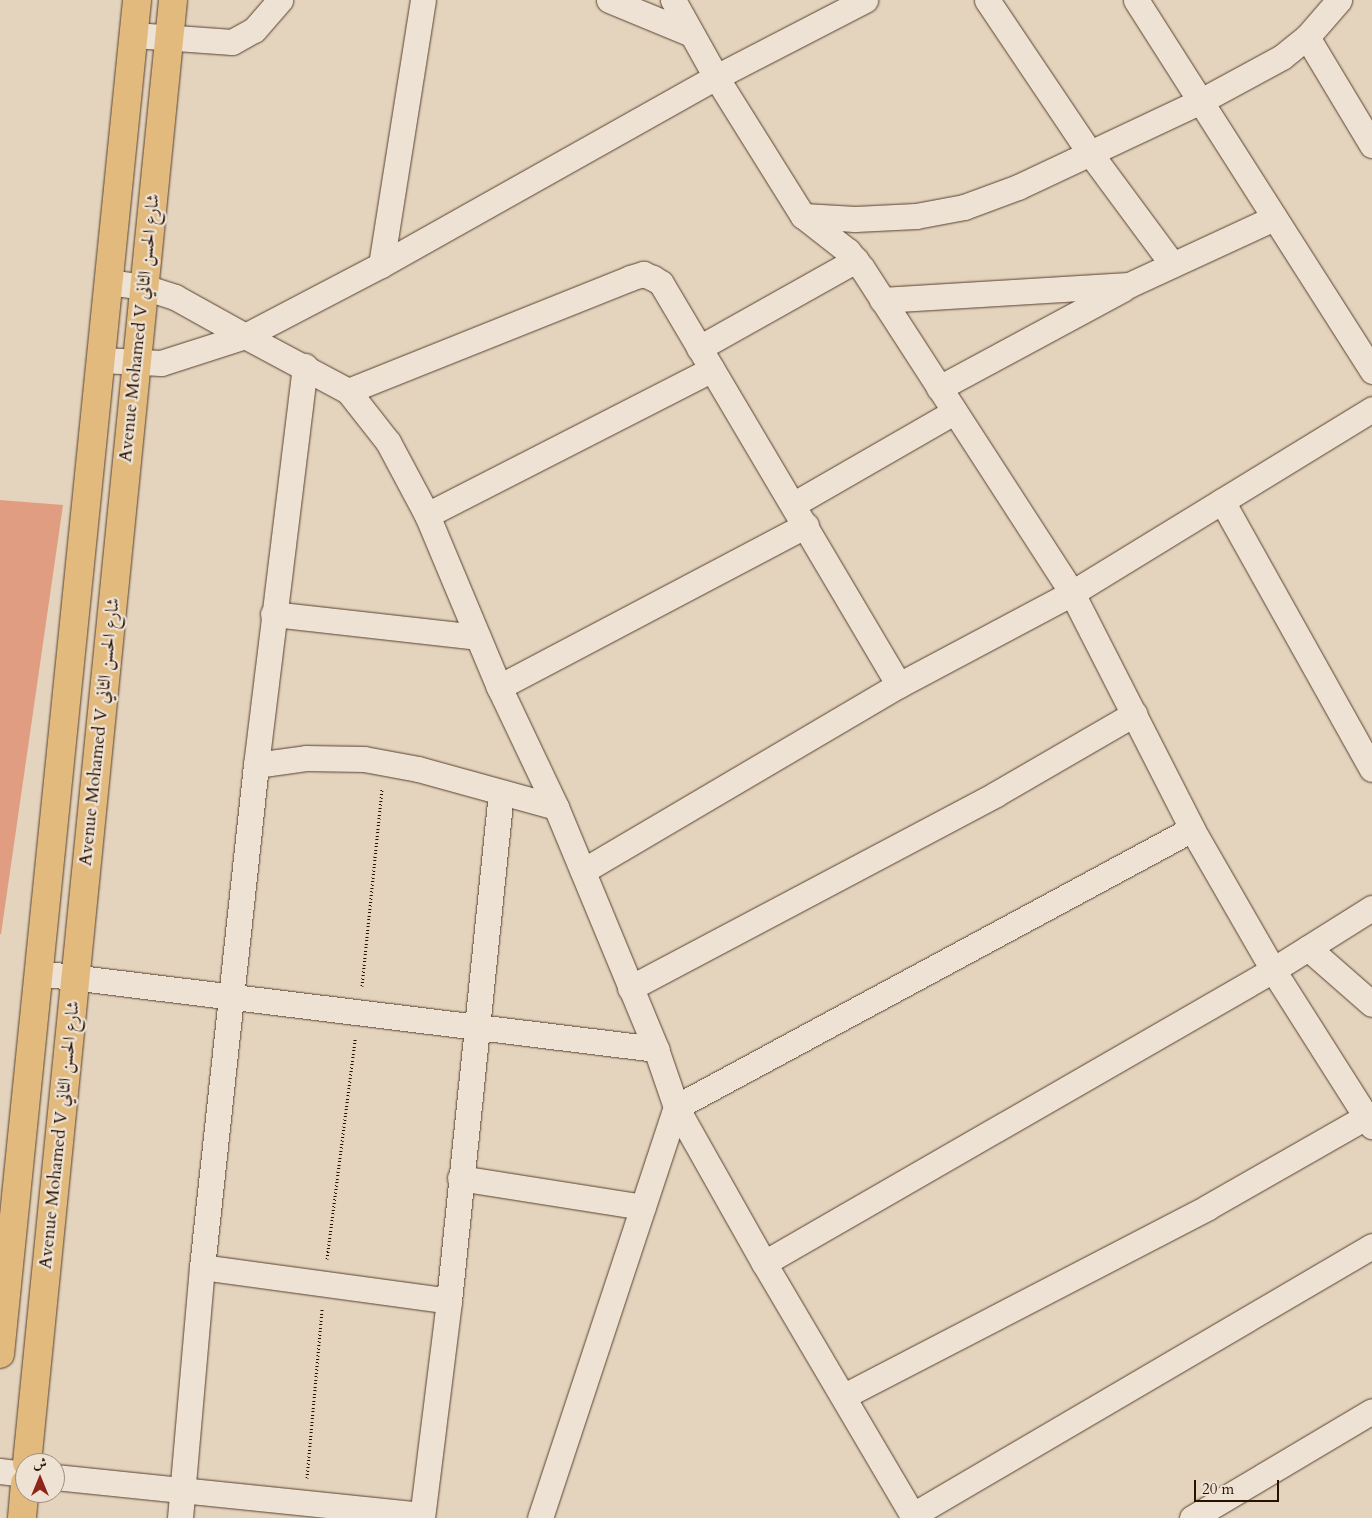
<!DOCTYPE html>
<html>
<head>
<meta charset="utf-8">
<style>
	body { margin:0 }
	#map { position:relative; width:1372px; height:1518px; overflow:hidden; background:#e4d3bd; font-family:Cardo,Amiri,serif }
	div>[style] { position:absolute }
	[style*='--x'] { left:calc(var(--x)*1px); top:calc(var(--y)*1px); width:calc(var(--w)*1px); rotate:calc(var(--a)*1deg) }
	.building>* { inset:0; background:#e19d82 }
	.path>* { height:3px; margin-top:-1.5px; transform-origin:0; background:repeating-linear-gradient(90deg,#291100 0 1px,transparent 0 3.5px) }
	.roads { filter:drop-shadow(0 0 1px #58422f) drop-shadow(0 0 1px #58422f) }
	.street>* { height:25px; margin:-12.5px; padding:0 12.5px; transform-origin:12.5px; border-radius:12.5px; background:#ede2d4 }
	.highway>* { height:28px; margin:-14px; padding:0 14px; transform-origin:14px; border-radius:14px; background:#e2ba7e }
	span { translate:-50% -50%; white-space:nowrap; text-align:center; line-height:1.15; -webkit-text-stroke:4.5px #ede2d4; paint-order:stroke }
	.street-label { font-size:18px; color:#291100 }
	.north { position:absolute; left:15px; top:1453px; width:50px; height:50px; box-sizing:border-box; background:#ede2d4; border:1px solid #9f8e7f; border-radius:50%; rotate:0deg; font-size:14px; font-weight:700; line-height:20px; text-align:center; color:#291100 }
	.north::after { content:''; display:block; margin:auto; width:18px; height:22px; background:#8f2418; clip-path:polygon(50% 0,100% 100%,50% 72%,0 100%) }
	.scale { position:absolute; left:1194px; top:1480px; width:85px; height:22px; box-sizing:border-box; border:2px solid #291100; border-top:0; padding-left:6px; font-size:15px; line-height:18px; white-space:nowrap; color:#291100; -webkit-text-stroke:4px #ede2d4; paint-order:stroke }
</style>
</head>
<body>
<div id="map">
	<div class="building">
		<div style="clip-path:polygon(0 500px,63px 505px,1px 934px,0 934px)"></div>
	</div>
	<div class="path">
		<div style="--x:362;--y:986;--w:199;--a:-84.2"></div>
		<div style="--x:327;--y:1259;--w:222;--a:-82.7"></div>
		<div style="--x:307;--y:1478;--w:170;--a:-84.9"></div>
	</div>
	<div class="roads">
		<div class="street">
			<div style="--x:609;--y:0;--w:87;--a:22.4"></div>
			<div style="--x:673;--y:0;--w:88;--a:60.8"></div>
			<div style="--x:716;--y:77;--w:164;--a:58"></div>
			<div style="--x:803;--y:216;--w:57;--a:37.9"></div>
			<div style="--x:848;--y:251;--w:22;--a:51"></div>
			<div style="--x:862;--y:268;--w:387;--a:57.1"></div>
			<div style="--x:1072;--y:593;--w:265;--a:63"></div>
			<div style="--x:1192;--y:829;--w:163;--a:60.1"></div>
			<div style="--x:1273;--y:970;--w:185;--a:57.6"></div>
			<div style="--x:987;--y:0;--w:184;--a:56.1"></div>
			<div style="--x:1090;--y:153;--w:139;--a:53.5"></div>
			<div style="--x:1136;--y:0;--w:440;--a:57.5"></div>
			<div style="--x:134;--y:35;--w:98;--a:4.1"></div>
			<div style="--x:232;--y:42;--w:25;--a:-29"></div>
			<div style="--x:254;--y:30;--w:40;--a:-49"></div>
			<div style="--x:1307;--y:37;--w:126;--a:59"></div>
			<div style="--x:803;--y:216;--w:52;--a:3.3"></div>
			<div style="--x:855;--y:219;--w:61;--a:-2.8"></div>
			<div style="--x:916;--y:216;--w:49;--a:-10.6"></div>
			<div style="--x:964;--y:207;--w:58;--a:-20.3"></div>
			<div style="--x:1018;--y:187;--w:200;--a:-25.2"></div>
			<div style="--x:1199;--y:102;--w:94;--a:-28.5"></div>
			<div style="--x:1282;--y:57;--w:32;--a:-39"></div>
			<div style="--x:1307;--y:37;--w:49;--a:-49.1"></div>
			<div style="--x:381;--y:265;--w:268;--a:-81"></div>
			<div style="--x:882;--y:300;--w:247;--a:-3.5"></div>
			<div style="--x:1129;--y:285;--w:160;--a:-24.8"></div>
			<div style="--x:245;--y:336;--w:117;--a:28.1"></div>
			<div style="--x:348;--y:391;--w:65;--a:51.9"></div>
			<div style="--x:388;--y:442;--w:83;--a:61.9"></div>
			<div style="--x:427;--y:515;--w:186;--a:67.3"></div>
			<div style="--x:499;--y:687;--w:133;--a:64.6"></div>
			<div style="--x:556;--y:807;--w:262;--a:67.5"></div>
			<div style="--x:656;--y:1049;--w:61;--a:71"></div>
			<div style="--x:676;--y:1107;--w:179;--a:60.6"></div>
			<div style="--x:764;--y:1263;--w:296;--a:59.5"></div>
			<div style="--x:245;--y:336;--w:153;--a:-27.6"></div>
			<div style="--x:381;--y:265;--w:384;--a:-29.3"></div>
			<div style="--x:716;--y:77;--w:168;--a:-27.3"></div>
			<div style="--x:699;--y:348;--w:180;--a:-29.3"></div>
			<div style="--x:101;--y:360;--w:60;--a:2.9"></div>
			<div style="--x:161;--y:363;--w:88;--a:-17.8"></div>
			<div style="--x:245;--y:336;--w:80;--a:-150.9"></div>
			<div style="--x:175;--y:297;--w:33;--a:-162"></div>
			<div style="--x:144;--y:287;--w:35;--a:-172"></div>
			<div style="--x:939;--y:388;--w:209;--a:-28.3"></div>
			<div style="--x:348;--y:391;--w:304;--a:-21.8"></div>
			<div style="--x:630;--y:278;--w:14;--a:-17"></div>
			<div style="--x:643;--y:274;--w:11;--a:22"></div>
			<div style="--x:653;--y:278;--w:9;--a:32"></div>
			<div style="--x:661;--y:283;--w:467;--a:59.4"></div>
			<div style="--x:1222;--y:501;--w:307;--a:60.8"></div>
			<div style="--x:794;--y:504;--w:185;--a:-29.9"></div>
			<div style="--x:427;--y:515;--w:320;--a:-27.1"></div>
			<div style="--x:273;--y:614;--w:206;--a:6.4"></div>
			<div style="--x:499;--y:687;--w:347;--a:-27.8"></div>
			<div style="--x:256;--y:765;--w:50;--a:-8"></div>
			<div style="--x:306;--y:758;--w:58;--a:1"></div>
			<div style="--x:364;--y:759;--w:55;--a:10.5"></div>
			<div style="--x:418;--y:769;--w:143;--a:15.4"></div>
			<div style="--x:583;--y:871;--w:367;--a:-30.5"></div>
			<div style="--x:899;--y:685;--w:196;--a:-28"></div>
			<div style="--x:1072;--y:593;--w:352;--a:-31.5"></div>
			<div style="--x:1308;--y:948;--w:85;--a:41.2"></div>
			<div style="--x:39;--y:973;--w:622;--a:7.02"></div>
			<div style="--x:630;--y:988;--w:414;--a:-27.9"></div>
			<div style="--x:996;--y:794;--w:160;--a:-30.1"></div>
			<div style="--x:460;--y:1178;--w:185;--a:9"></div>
			<div style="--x:764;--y:1263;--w:587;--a:-29.93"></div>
			<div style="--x:1273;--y:970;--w:117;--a:-32.1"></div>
			<div style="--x:202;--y:1267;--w:249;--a:7.8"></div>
			<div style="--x:449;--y:1301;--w:219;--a:97.1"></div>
			<div style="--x:449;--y:1301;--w:511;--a:-84.16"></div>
			<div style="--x:844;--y:1396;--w:410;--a:-27.4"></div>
			<div style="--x:1208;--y:1207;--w:182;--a:-29.7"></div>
			<div style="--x:0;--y:1471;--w:25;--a:7"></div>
			<div style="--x:55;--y:1477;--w:369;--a:5.9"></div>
			<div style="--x:913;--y:1515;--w:532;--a:-30.37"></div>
			<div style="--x:180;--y:1518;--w:252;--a:-85"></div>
			<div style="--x:202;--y:1267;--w:505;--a:-83.86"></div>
			<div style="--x:256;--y:765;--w:402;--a:-83"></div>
			<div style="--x:540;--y:1518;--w:433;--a:-71.7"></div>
			<div style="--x:676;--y:1107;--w:586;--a:-28.31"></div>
			<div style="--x:1192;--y:1518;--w:209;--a:-30.7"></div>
		</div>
		<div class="highway">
			<div style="--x:0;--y:1354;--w:1361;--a:-84.22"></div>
			<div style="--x:27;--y:1463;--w:1470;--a:-84.3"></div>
			<div style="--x:22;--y:1518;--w:35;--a:-85"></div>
		</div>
	</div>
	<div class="street-label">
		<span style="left:140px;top:328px;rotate:-84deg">Avenue Mohamed V شارع الحسن الثاني</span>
		<span style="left:100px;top:732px;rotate:-84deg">Avenue Mohamed V شارع الحسن الثاني</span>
		<span style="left:60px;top:1135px;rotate:-84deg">Avenue Mohamed V شارع الحسن الثاني</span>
	</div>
	<div class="north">ش</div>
	<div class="scale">20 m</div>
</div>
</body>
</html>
